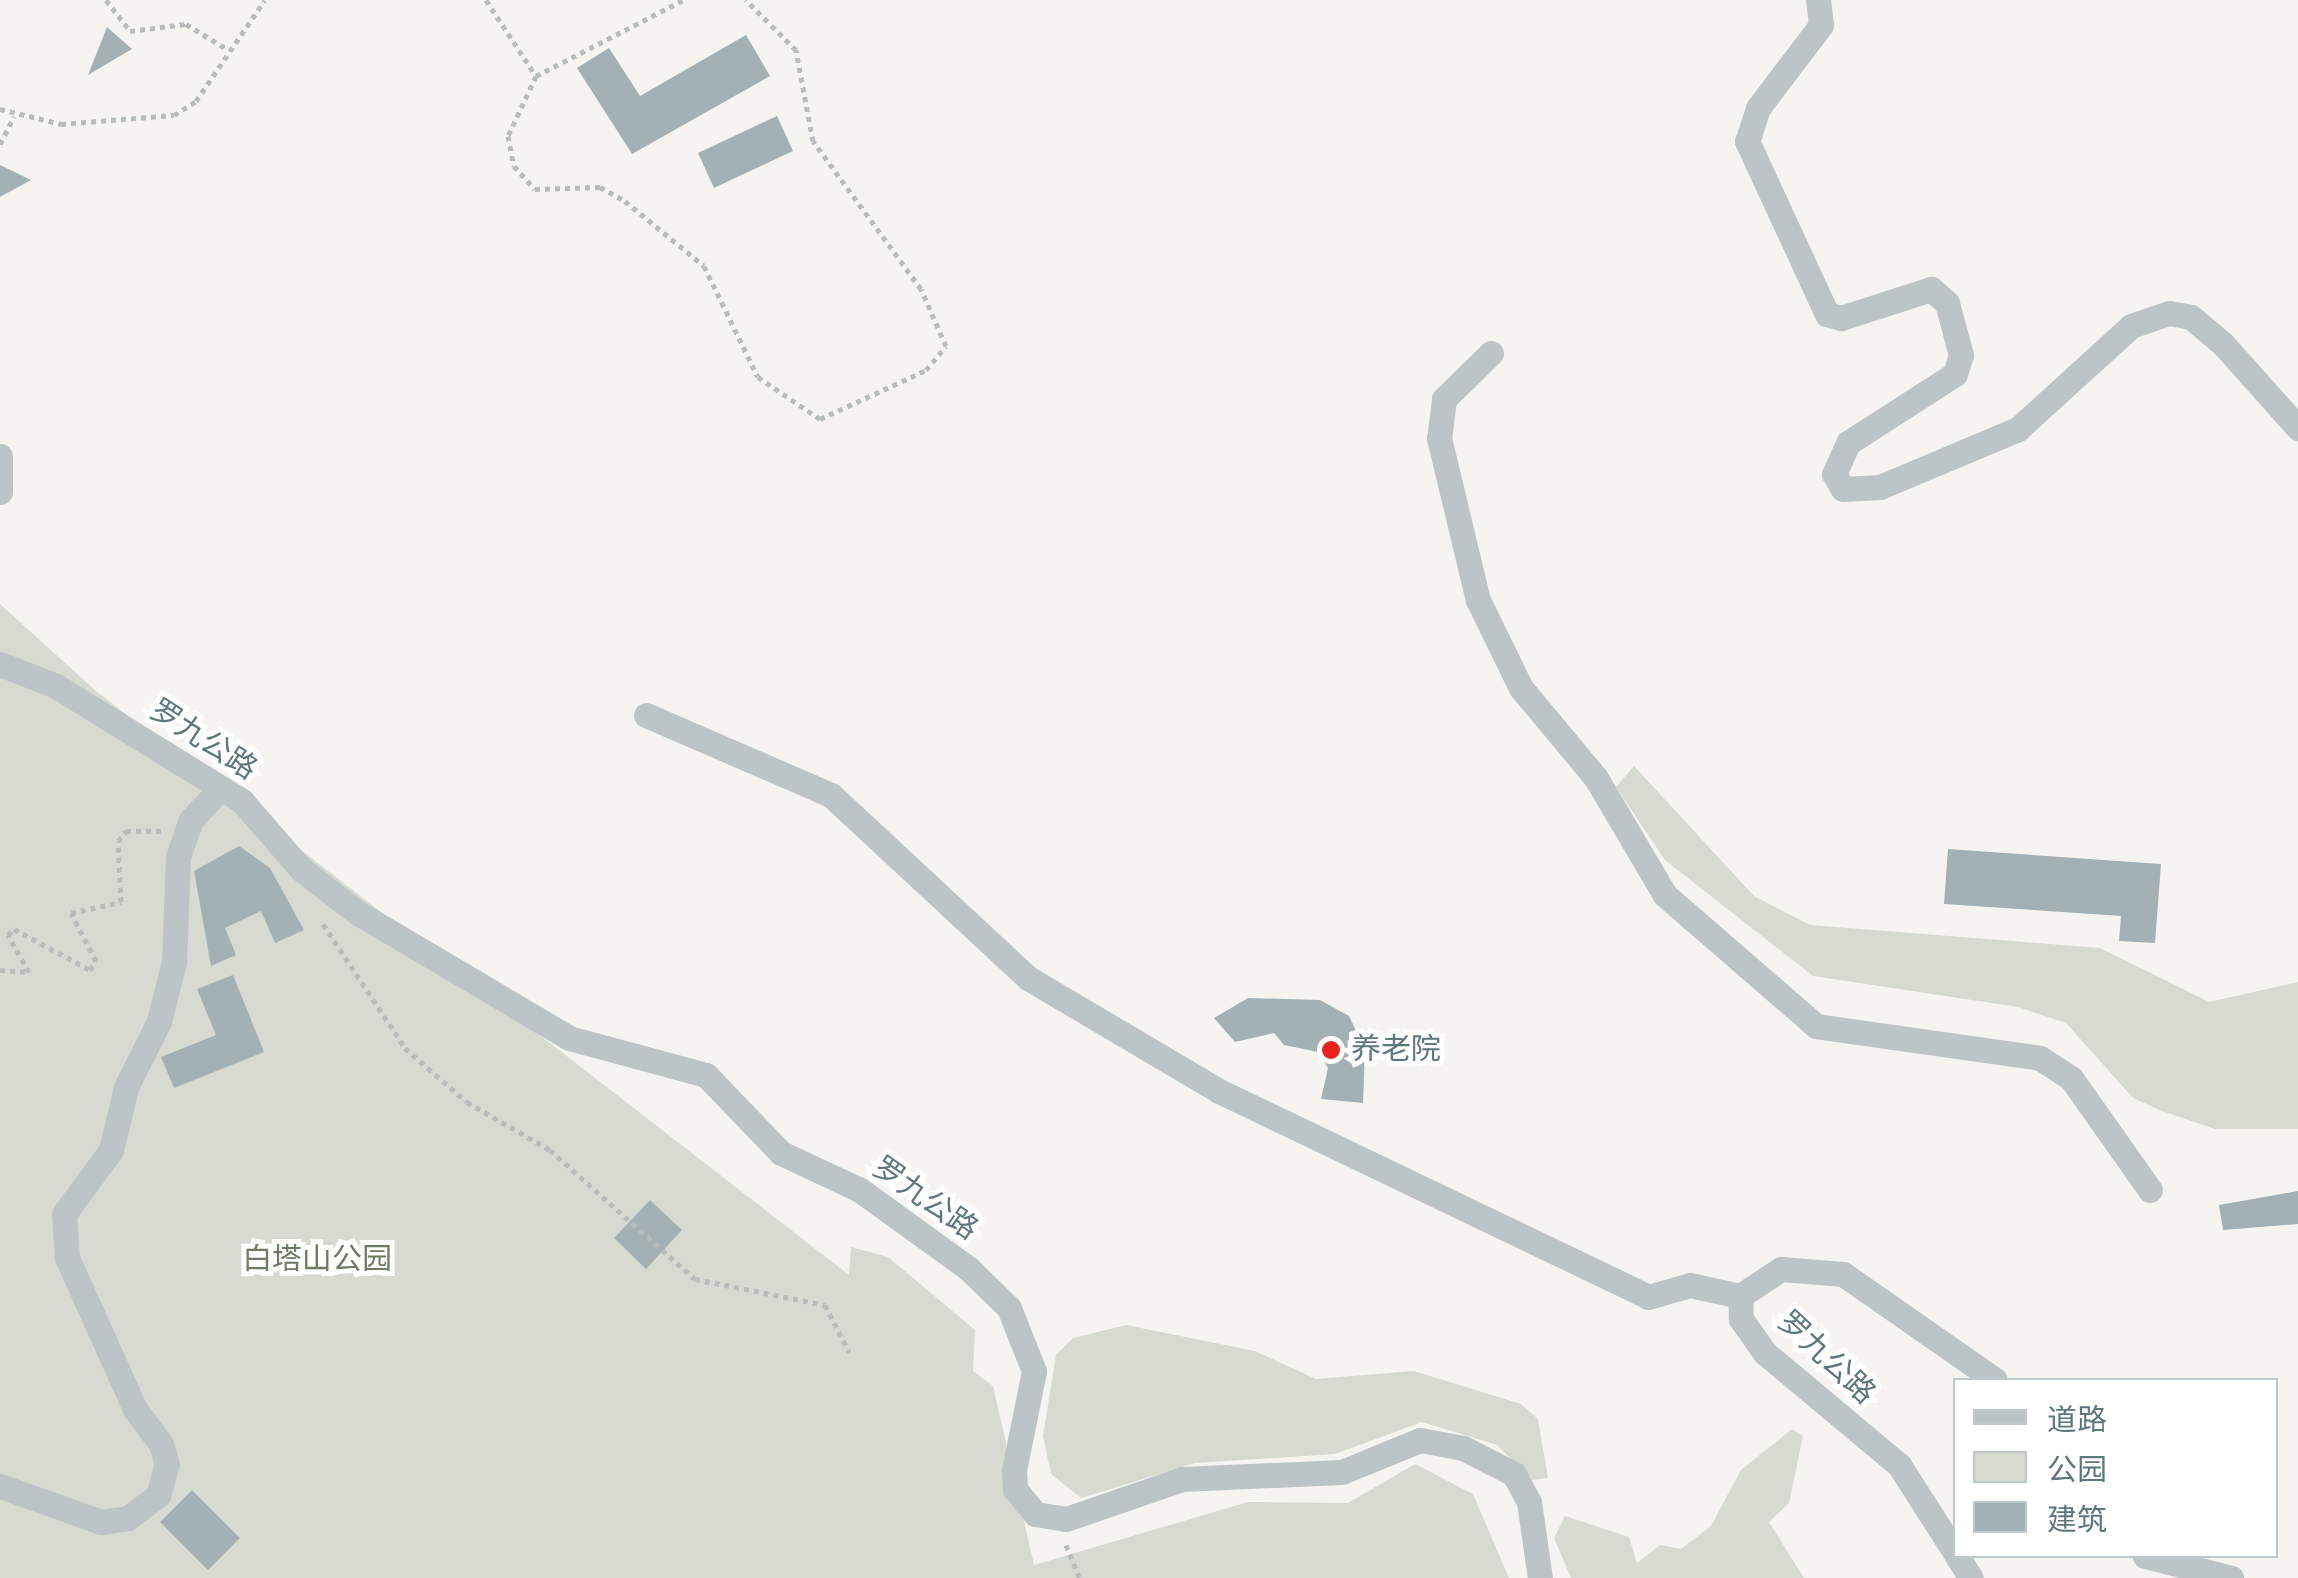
<!DOCTYPE html>
<html>
<head>
<meta charset="utf-8">
<style>
	body { margin:0 }
	#map { position:relative; width:2298px; height:1578px; overflow:hidden; background:#f5f4f1; font-family:"Alegreya Sans","Noto Sans SC",sans-serif }
	div>[style] { position:absolute }
	[style*='--x'] { left:calc(var(--x)*1px); top:calc(var(--y)*1px); width:calc(var(--w)*1px); rotate:calc(var(--a)*1deg) }
	.green>* { inset:0; background:#d6dad0 }
	.building>* { inset:0; background:#a4b1b4 }
	.path>* { height:5px; margin-top:-2.5px; transform-origin:0; background:repeating-linear-gradient(90deg,#b7bcbd 0 5px,transparent 0 10px) }
	.minor>* { height:25px; margin:-12.5px; padding:0 12.5px; transform-origin:12.5px; border-radius:12.5px; background:#bdc4c6 }
	.dots>* { width:28px; height:28px; translate:-50% -50%; box-sizing:border-box; border:5px solid #fff; border-radius:50% }
	span { translate:-50% -50%; white-space:nowrap; text-align:center; line-height:1.15; -webkit-text-stroke:10px #fff; paint-order:stroke }
	.street-label { font-size:30px; color:#5e777e }
	.poi-label { font-size:30px; color:#5e777e }
	.left { translate:0 -50%; text-align:left }
	.park-label { font-size:30px; color:#6c7b61 }
	.legend { position:absolute; left:1953px; top:1378px; width:325px; height:180px; box-sizing:border-box; background:#fff; border:2px solid #bfc9cb; margin:0; padding:12px 18px; list-style:none; font-size:30px; color:#5e777e }
	.legend li { display:flex; align-items:center; gap:20px; height:50px }
	.legend b { width:50px; border:2px solid #bfc9cb }
</style>
</head>
<body>
<div id="map">
	<div class="green">
		<div style="clip-path:polygon(0 604px,96px 691px,849px 1275px,851px 1247px,888px 1257px,975px 1330px,973px 1371px,993px 1386px,1034px 1565px,1248px 1502px,1348px 1503px,1415px 1464px,1473px 1494px,1509px 1578px,0 1578px)"></div>
		<div style="clip-path:polygon(1634px 766px,1754px 896px,1810px 925px,2100px 948px,2209px 1002px,2298px 982px,2298px 1129px,2215px 1129px,2162px 1111px,2133px 1098px,2066px 1023px,2018px 1007px,1813px 976px,1665px 860px,1616px 787px)"></div>
		<div style="clip-path:polygon(1126px 1325px,1255px 1351px,1316px 1379px,1414px 1371px,1521px 1404px,1538px 1419px,1548px 1478px,1531px 1480px,1497px 1445px,1422px 1422px,1335px 1454px,1195px 1463px,1081px 1498px,1051px 1474px,1043px 1436px,1056px 1355px,1073px 1338px)"></div>
		<div style="clip-path:polygon(1792px 1429px,1803px 1436px,1789px 1503px,1769px 1522px,1804px 1578px,1571px 1578px,1554px 1538px,1565px 1516px,1629px 1537px,1637px 1563px,1660px 1545px,1681px 1549px,1711px 1526px,1741px 1470px)"></div>
	</div>
	<div class="building">
		<div style="clip-path:polygon(107px 27px,132px 49px,88px 75px)"></div>
		<div style="clip-path:polygon(746px 35px,770px 76px,632px 154px,577px 68px,609px 48px,640px 96px)"></div>
		<div style="clip-path:polygon(777px 116px,793px 151px,714px 188px,698px 153px)"></div>
		<div style="clip-path:polygon(0 165px,31px 180px,0 197px)"></div>
		<div style="clip-path:polygon(239px 846px,270px 868px,304px 930px,275px 943px,261px 911px,225px 928px,236px 955px,211px 966px,194px 871px)"></div>
		<div style="clip-path:polygon(1948px 849px,2161px 864px,2155px 943px,2119px 941px,2121px 916px,1944px 904px)"></div>
		<div style="clip-path:polygon(233px 975px,264px 1052px,174px 1088px,161px 1057px,216px 1035px,197px 989px)"></div>
		<div style="clip-path:polygon(1248px 998px,1320px 1000px,1349px 1016px,1365px 1050px,1363px 1103px,1321px 1099px,1328px 1068px,1318px 1052px,1284px 1045px,1274px 1033px,1235px 1042px,1214px 1018px)"></div>
		<div style="clip-path:polygon(2298px 1191px,2298px 1224px,2223px 1230px,2219px 1205px)"></div>
		<div style="clip-path:polygon(650px 1200px,682px 1230px,646px 1269px,614px 1238px)"></div>
		<div style="clip-path:polygon(192px 1490px,240px 1538px,208px 1570px,160px 1522px)"></div>
	</div>
	<div class="path">
		<div style="--x:106;--y:0;--w:39;--a:52"></div>
		<div style="--x:130;--y:31;--w:56;--a:-7.1"></div>
		<div style="--x:186;--y:24;--w:48;--a:31.4"></div>
		<div style="--x:486;--y:0;--w:91;--a:56.7"></div>
		<div style="--x:536;--y:76;--w:165;--a:-27.3"></div>
		<div style="--x:536;--y:76;--w:66;--a:115"></div>
		<div style="--x:508;--y:136;--w:31;--a:79"></div>
		<div style="--x:514;--y:166;--w:31;--a:48"></div>
		<div style="--x:535;--y:189;--w:65;--a:-1.8"></div>
		<div style="--x:600;--y:187;--w:29;--a:29"></div>
		<div style="--x:625;--y:201;--w:102;--a:39.4"></div>
		<div style="--x:704;--y:266;--w:123;--a:64.1"></div>
		<div style="--x:758;--y:377;--w:75;--a:34.1"></div>
		<div style="--x:820;--y:419;--w:117;--a:-24.8"></div>
		<div style="--x:926;--y:370;--w:31;--a:-50"></div>
		<div style="--x:946;--y:346;--w:62;--a:-113.7"></div>
		<div style="--x:921;--y:289;--w:183;--a:-126.1"></div>
		<div style="--x:813;--y:141;--w:93;--a:-100.6"></div>
		<div style="--x:796;--y:50;--w:71;--a:-135"></div>
		<div style="--x:0;--y:109;--w:63;--a:13.8"></div>
		<div style="--x:61;--y:124;--w:113;--a:-4.6"></div>
		<div style="--x:174;--y:115;--w:26;--a:-32"></div>
		<div style="--x:196;--y:101;--w:122;--a:-55.7"></div>
		<div style="--x:0;--y:144;--w:31;--a:-63"></div>
		<div style="--x:323;--y:924;--w:149;--a:56.5"></div>
		<div style="--x:405;--y:1048;--w:82;--a:41.1"></div>
		<div style="--x:467;--y:1102;--w:96;--a:30"></div>
		<div style="--x:550;--y:1150;--w:194;--a:41.7"></div>
		<div style="--x:695;--y:1279;--w:133;--a:11.3"></div>
		<div style="--x:825;--y:1305;--w:53;--a:62.9"></div>
		<div style="--x:0;--y:970;--w:29;--a:4"></div>
		<div style="--x:29;--y:972;--w:43;--a:-119.6"></div>
		<div style="--x:8;--y:935;--w:8;--a:-45"></div>
		<div style="--x:14;--y:929;--w:86;--a:28.3"></div>
		<div style="--x:90;--y:970;--w:11;--a:-56"></div>
		<div style="--x:96;--y:961;--w:54;--a:-117.5"></div>
		<div style="--x:71;--y:913;--w:51;--a:-12.4"></div>
		<div style="--x:121;--y:902;--w:61;--a:-92.8"></div>
		<div style="--x:118;--y:841;--w:13;--a:-51"></div>
		<div style="--x:126;--y:831;--w:36;--a:0"></div>
		<div style="--x:1066;--y:1545;--w:35;--a:68"></div>
	</div>
	<div class="minor">
		<div style="--x:1818;--y:0;--w:25;--a:83"></div>
		<div style="--x:1821;--y:25;--w:104;--a:127.2"></div>
		<div style="--x:1758;--y:108;--w:35;--a:108"></div>
		<div style="--x:1747;--y:141;--w:191;--a:65.2"></div>
		<div style="--x:1827;--y:314;--w:15;--a:16"></div>
		<div style="--x:1841;--y:318;--w:95;--a:-17.9"></div>
		<div style="--x:1931;--y:289;--w:21;--a:41"></div>
		<div style="--x:1947;--y:303;--w:54;--a:74.9"></div>
		<div style="--x:1961;--y:355;--w:20;--a:108"></div>
		<div style="--x:1955;--y:374;--w:127;--a:147.2"></div>
		<div style="--x:1848;--y:443;--w:34;--a:114"></div>
		<div style="--x:1834;--y:474;--w:17;--a:59"></div>
		<div style="--x:1843;--y:489;--w:37;--a:-3"></div>
		<div style="--x:1880;--y:487;--w:150;--a:-22.8"></div>
		<div style="--x:2018;--y:429;--w:153;--a:-42.3"></div>
		<div style="--x:2131;--y:326;--w:40;--a:-18.9"></div>
		<div style="--x:2169;--y:313;--w:22;--a:10"></div>
		<div style="--x:2191;--y:317;--w:42;--a:40.2"></div>
		<div style="--x:2223;--y:344;--w:113;--a:48.2"></div>
		<div style="--x:1491;--y:353;--w:66;--a:135.6"></div>
		<div style="--x:1444;--y:399;--w:39;--a:97"></div>
		<div style="--x:1439;--y:438;--w:167;--a:76.5"></div>
		<div style="--x:1478;--y:600;--w:98;--a:64"></div>
		<div style="--x:1521;--y:688;--w:117;--a:50.2"></div>
		<div style="--x:1596;--y:778;--w:136;--a:59.5"></div>
		<div style="--x:1665;--y:895;--w:200;--a:40.9"></div>
		<div style="--x:1816;--y:1026;--w:226;--a:8.1"></div>
		<div style="--x:2040;--y:1058;--w:37;--a:33"></div>
		<div style="--x:2071;--y:1078;--w:137;--a:54.8"></div>
		<div style="--x:0;--y:456;--w:36;--a:90"></div>
		<div style="--x:0;--y:664;--w:60;--a:21.4"></div>
		<div style="--x:56;--y:686;--w:219;--a:31.7"></div>
		<div style="--x:242;--y:801;--w:90;--a:49.1"></div>
		<div style="--x:301;--y:869;--w:72;--a:37.7"></div>
		<div style="--x:358;--y:913;--w:245;--a:30.6"></div>
		<div style="--x:569;--y:1038;--w:142;--a:15.1"></div>
		<div style="--x:706;--y:1075;--w:108;--a:46.1"></div>
		<div style="--x:781;--y:1153;--w:87;--a:25.1"></div>
		<div style="--x:860;--y:1190;--w:135;--a:35.9"></div>
		<div style="--x:969;--y:1269;--w:56;--a:44.3"></div>
		<div style="--x:1009;--y:1308;--w:68;--a:68.4"></div>
		<div style="--x:1034;--y:1371;--w:101;--a:101.4"></div>
		<div style="--x:1014;--y:1470;--w:19;--a:87"></div>
		<div style="--x:1015;--y:1489;--w:32;--a:51"></div>
		<div style="--x:1035;--y:1514;--w:31;--a:9"></div>
		<div style="--x:1066;--y:1519;--w:123;--a:-19"></div>
		<div style="--x:1182;--y:1479;--w:160;--a:-2.5"></div>
		<div style="--x:1342;--y:1472;--w:84;--a:-22.3"></div>
		<div style="--x:1420;--y:1440;--w:44;--a:10.5"></div>
		<div style="--x:1463;--y:1448;--w:57;--a:27"></div>
		<div style="--x:1514;--y:1474;--w:32;--a:62"></div>
		<div style="--x:1529;--y:1502;--w:77;--a:81.8"></div>
		<div style="--x:646;--y:715;--w:202;--a:23.4"></div>
		<div style="--x:831;--y:795;--w:269;--a:42.9"></div>
		<div style="--x:1028;--y:978;--w:222;--a:30.6"></div>
		<div style="--x:1219;--y:1091;--w:476;--a:25.6"></div>
		<div style="--x:1648;--y:1297;--w:44;--a:-15.9"></div>
		<div style="--x:1690;--y:1285;--w:51;--a:12.4"></div>
		<div style="--x:0;--y:1486;--w:107;--a:19.6"></div>
		<div style="--x:101;--y:1522;--w:27;--a:-8"></div>
		<div style="--x:128;--y:1518;--w:38;--a:-37"></div>
		<div style="--x:158;--y:1495;--w:32;--a:-74"></div>
		<div style="--x:167;--y:1464;--w:21;--a:-107"></div>
		<div style="--x:161;--y:1444;--w:44;--a:-126.6"></div>
		<div style="--x:135;--y:1409;--w:166;--a:-114.2"></div>
		<div style="--x:67;--y:1258;--w:44;--a:-93.9"></div>
		<div style="--x:64;--y:1214;--w:79;--a:-53.7"></div>
		<div style="--x:111;--y:1150;--w:65;--a:-76.6"></div>
		<div style="--x:126;--y:1087;--w:74;--a:-63.4"></div>
		<div style="--x:159;--y:1021;--w:61;--a:-75.7"></div>
		<div style="--x:174;--y:962;--w:105;--a:-87.8"></div>
		<div style="--x:178;--y:857;--w:39;--a:-71"></div>
		<div style="--x:191;--y:820;--w:41;--a:-47"></div>
		<div style="--x:1956;--y:1554;--w:106;--a:-122.6"></div>
		<div style="--x:1899;--y:1465;--w:175;--a:-140.1"></div>
		<div style="--x:1765;--y:1353;--w:42;--a:-125.2"></div>
		<div style="--x:1741;--y:1319;--w:23;--a:-92"></div>
		<div style="--x:1740;--y:1296;--w:49;--a:-33.4"></div>
		<div style="--x:1781;--y:1269;--w:62;--a:4.6"></div>
		<div style="--x:1843;--y:1274;--w:185;--a:34.9"></div>
		<div style="--x:1957;--y:1556;--w:26;--a:58"></div>
		<div style="--x:2145;--y:1556;--w:89;--a:14.3"></div>
	</div>
	<div class="dots">
		<div style="left:1331px;top:1050px;background:#ec211a"></div>
	</div>
	<div class="street-label">
		<span style="left:203px;top:740px;rotate:33deg">罗九公路</span>
		<span style="left:925px;top:1199px;rotate:35deg">罗九公路</span>
		<span style="left:1826px;top:1358px;rotate:43deg">罗九公路</span>
	</div>
	<div class="poi-label">
		<span class="left" style="left:1351px;top:1050px">养老院</span>
	</div>
	<div class="park-label">
		<span style="left:317px;top:1260px">白塔山公园</span>
	</div>
	<ul class="legend">
	<li><b style="height:12px;background:#bdc4c6"></b>道路</li>
	<li><b style="height:28px;background:#d6dad0"></b>公园</li>
	<li><b style="height:28px;background:#a4b1b4"></b>建筑</li>
	</ul>
</div>
</body>
</html>
